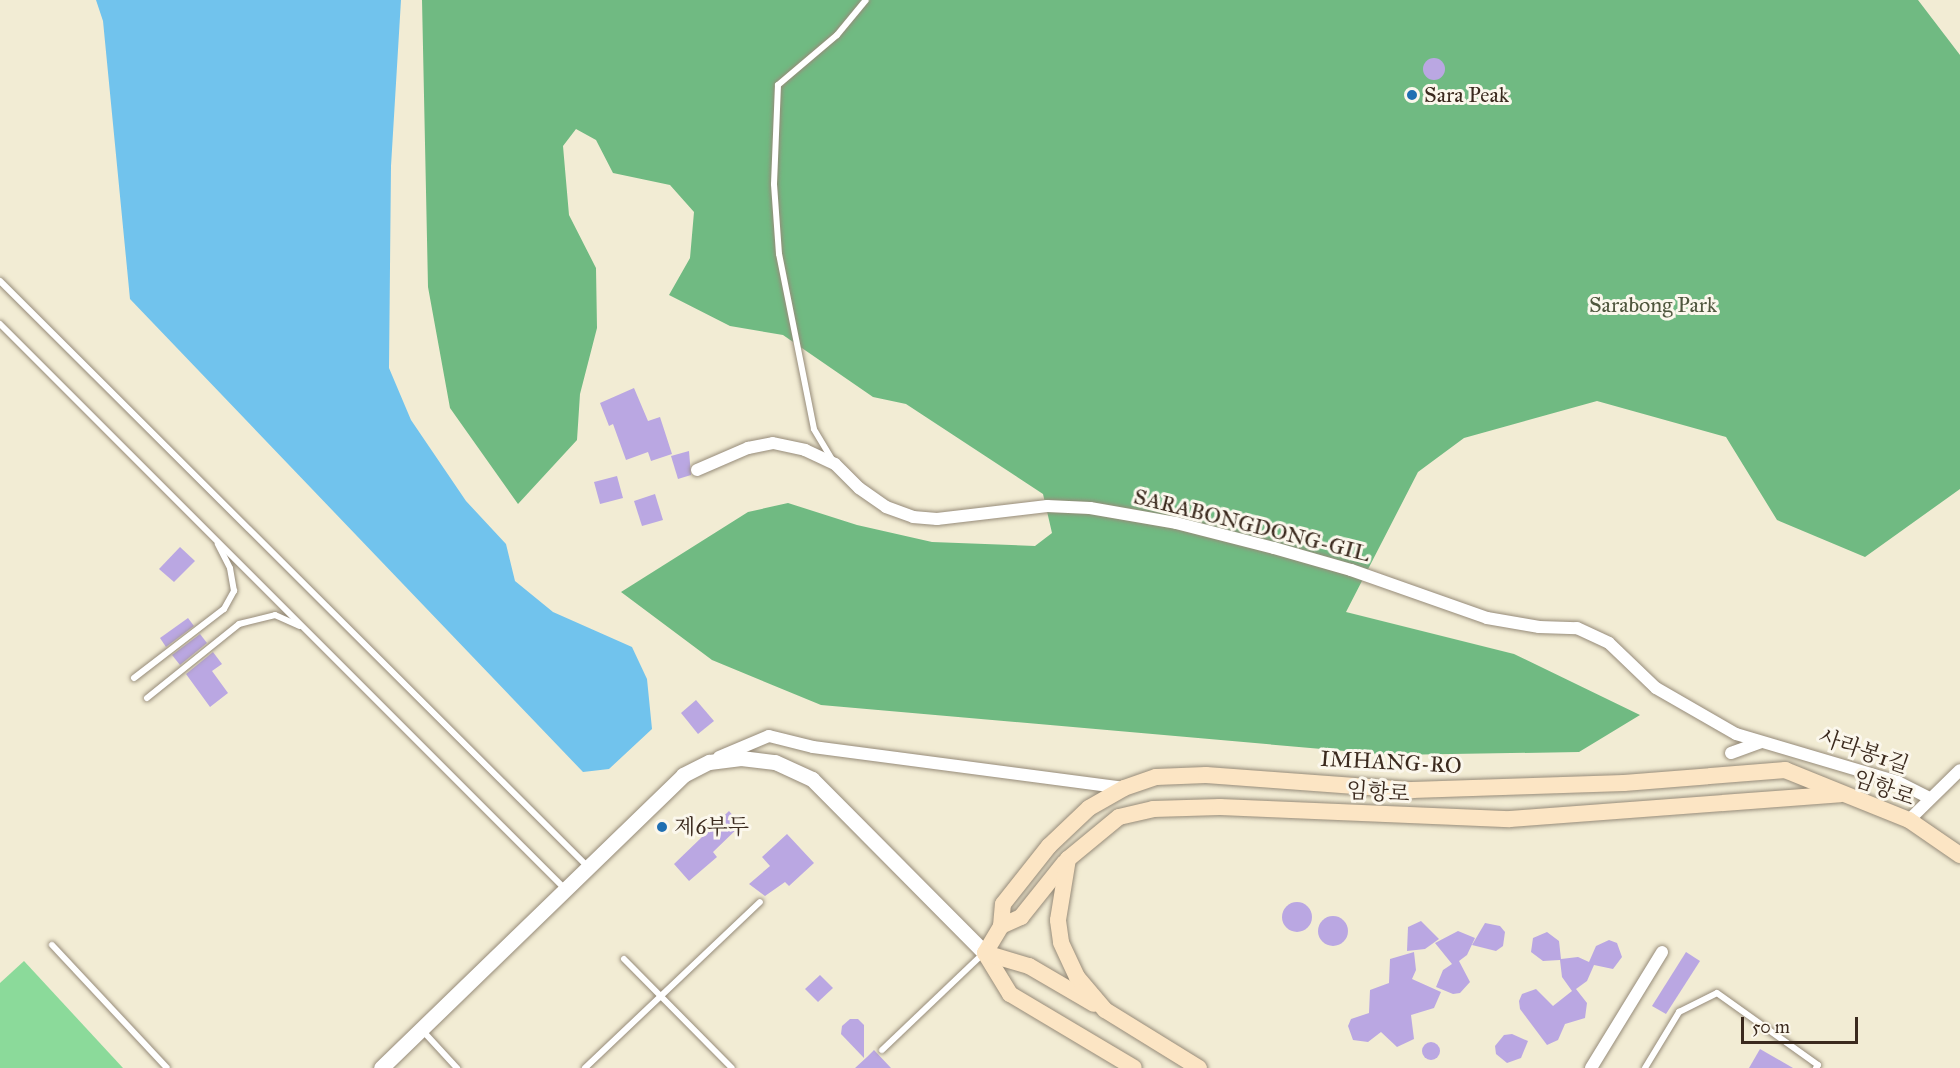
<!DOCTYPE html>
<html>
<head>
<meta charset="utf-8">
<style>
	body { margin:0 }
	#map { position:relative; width:1960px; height:1068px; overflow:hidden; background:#f2ecd4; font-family:"IM FELL Great Primer","Noto Serif KR",serif }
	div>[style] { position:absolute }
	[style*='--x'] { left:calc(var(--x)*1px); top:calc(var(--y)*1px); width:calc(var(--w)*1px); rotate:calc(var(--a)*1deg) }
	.green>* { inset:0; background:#8bda9a }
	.forest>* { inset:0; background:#70ba82 }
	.water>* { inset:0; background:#71c3ed }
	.building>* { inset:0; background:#baa7e2 }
	.round { border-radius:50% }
	.roads { filter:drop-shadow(0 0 2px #968b79) drop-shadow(0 0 2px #968b79) }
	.service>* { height:6px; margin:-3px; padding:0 3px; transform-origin:3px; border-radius:3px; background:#fff }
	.minor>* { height:12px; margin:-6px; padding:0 6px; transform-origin:6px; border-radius:6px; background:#fff }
	.tertiary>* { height:15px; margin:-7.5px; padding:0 7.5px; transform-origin:7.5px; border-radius:7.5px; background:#fff }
	.secondary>* { height:16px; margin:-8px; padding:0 8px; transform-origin:8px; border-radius:8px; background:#fce5c4 }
	.dots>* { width:16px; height:16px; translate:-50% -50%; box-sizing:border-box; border:3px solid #fbf7ec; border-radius:50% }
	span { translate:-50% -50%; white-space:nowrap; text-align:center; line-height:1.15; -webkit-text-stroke:6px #fbf7ec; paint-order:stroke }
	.poi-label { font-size:22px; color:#3b2a1e }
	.left { translate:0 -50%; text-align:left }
	.park-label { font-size:22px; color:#4f563d }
	.street-label { font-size:22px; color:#3b2a1e }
	.scale { position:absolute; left:1741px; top:1017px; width:117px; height:27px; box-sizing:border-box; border:3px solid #3b2a1e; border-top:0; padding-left:8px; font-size:18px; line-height:21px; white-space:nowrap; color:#3b2a1e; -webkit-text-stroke:4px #fbf7ec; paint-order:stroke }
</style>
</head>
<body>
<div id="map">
	<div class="green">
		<div style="clip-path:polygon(24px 961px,123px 1068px,0 1068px,0 983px)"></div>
	</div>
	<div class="forest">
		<div style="clip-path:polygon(422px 0,1918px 0,1960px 55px,1960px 489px,1865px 557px,1777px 520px,1726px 437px,1597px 401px,1464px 438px,1418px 472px,1346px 612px,1514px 654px,1640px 715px,1579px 752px,1391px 755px,821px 705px,712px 660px,621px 592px,748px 512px,788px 503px,857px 525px,932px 542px,1035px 546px,1052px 533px,1043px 494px,906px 404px,873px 397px,783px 335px,730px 326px,669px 295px,690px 258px,694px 212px,670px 185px,613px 173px,596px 140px,576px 129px,563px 146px,569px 215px,596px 268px,597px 328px,580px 394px,577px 440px,518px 504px,450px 408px,428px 287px)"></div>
	</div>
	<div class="water">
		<div style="clip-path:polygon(96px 0,401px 0,391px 166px,389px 368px,411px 420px,466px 501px,506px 544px,515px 581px,553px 612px,632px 647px,647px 679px,652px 729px,609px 769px,583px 772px,130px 299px,103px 21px)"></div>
	</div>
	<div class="building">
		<div class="round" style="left:1423px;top:58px;width:22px;height:22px"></div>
		<div style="clip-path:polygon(634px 388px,648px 421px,660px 417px,672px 454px,651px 461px,648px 452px,626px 460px,613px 424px,609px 426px,600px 403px)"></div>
		<div style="clip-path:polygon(689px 451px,691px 475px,678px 479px,671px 456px)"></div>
		<div style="clip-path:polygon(617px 476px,623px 498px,600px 504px,594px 482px)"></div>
		<div style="clip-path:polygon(655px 494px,663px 520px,642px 526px,634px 501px)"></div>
		<div style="clip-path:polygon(180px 547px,195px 561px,174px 582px,159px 569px)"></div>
		<div style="clip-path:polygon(188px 618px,194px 626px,166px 647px,160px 638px)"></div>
		<div style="clip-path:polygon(200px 634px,207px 643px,180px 665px,172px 655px)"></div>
		<div style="clip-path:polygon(213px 652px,222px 664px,212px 671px,228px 693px,210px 707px,186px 674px)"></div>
		<div style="clip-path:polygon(696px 700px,714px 721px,698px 734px,681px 713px)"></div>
		<div style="clip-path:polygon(729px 811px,741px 825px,713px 852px,717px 857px,689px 881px,674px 864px)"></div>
		<div style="clip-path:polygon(787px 834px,814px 863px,789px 886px,785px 882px,765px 896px,749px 884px,770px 866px,762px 857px)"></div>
		<div class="round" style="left:1282px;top:902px;width:30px;height:30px"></div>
		<div class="round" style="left:1318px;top:916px;width:30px;height:30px"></div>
		<div style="clip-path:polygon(1421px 921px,1439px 939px,1425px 949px,1407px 951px,1408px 927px)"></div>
		<div style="clip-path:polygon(1485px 923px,1500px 926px,1505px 932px,1503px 946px,1496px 951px,1472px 945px)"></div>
		<div style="clip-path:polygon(1458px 931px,1475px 938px,1467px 955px,1459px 961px,1470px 982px,1460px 993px,1453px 994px,1436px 987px,1443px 970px,1452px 964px,1435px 943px)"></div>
		<div style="clip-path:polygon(1547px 932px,1559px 941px,1561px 959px,1578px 957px,1589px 962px,1596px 946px,1609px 940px,1617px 943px,1622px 957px,1613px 969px,1594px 965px,1587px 981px,1576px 989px,1587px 1003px,1585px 1018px,1565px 1024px,1558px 1040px,1547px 1045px,1520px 1009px,1519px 1001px,1522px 994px,1536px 989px,1553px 1006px,1572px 991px,1562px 977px,1560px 960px,1543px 961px,1531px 952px,1533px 938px)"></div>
		<div style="clip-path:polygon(1414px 952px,1416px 970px,1412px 979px,1441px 992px,1434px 1008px,1411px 1015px,1414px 1039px,1397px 1047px,1381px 1032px,1368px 1042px,1353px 1040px,1348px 1026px,1351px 1019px,1369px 1013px,1370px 990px,1389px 983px,1390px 959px)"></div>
		<div style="clip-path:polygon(1686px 952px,1700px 961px,1666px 1014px,1652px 1006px)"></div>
		<div style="clip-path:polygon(820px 975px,833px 988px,818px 1002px,805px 989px)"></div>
		<div style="clip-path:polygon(850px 1019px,858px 1019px,864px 1025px,864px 1058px,841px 1034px,842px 1026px)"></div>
		<div style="clip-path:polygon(1512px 1034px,1528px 1041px,1521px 1058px,1507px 1063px,1496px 1054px,1495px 1046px,1504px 1035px)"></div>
		<div class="round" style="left:1422px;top:1042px;width:18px;height:18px"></div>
		<div style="clip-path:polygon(1760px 1049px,1793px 1068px,1749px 1068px)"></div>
		<div style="clip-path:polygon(874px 1050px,891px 1068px,855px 1068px,867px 1057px)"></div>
	</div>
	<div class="roads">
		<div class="service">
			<div style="--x:0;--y:281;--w:829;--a:44.9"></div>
			<div style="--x:0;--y:324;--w:799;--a:45"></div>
			<div style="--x:833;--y:461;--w:37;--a:-121"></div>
			<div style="--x:814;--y:429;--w:178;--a:-101.3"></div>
			<div style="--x:779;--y:254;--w:70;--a:-94.1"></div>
			<div style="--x:774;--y:184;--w:99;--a:-87.7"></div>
			<div style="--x:778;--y:85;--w:77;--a:-40.3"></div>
			<div style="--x:837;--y:35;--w:45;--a:-50.4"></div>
			<div style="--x:134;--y:678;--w:113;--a:-37.5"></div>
			<div style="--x:224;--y:609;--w:21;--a:-61"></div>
			<div style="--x:234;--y:591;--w:23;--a:-100"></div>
			<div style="--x:230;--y:568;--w:27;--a:-117"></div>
			<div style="--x:147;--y:698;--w:118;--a:-38.8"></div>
			<div style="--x:239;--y:624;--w:37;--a:-14"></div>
			<div style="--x:275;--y:615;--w:27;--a:24"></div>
			<div style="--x:52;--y:945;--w:168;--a:46.9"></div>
			<div style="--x:624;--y:959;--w:153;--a:45.3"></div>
			<div style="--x:422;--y:1030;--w:52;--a:47.4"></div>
			<div style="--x:882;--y:1050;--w:141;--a:-43.6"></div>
			<div style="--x:585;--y:1068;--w:241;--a:-43.5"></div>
			<div style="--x:1645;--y:1068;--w:66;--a:-58.7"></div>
			<div style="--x:1679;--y:1012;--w:42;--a:-26.6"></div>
			<div style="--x:1717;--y:993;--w:124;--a:35.5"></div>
			<div style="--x:1818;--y:1065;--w:4;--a:124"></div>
		</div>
		<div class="minor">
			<div style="--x:697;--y:470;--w:56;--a:-23.3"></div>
			<div style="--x:748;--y:448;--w:25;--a:-11"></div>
			<div style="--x:773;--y:443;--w:33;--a:12"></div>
			<div style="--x:805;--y:450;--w:33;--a:25"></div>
			<div style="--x:835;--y:464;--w:34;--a:45"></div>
			<div style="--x:859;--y:488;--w:33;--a:35"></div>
			<div style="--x:886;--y:507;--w:29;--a:20"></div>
			<div style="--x:913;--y:517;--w:24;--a:5"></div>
			<div style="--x:937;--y:519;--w:111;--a:-6.7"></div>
			<div style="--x:1047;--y:506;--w:43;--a:2.7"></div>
			<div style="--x:1090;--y:508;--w:87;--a:9.9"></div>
			<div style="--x:1176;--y:523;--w:101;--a:14.3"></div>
			<div style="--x:1274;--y:548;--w:80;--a:15.9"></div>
			<div style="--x:1351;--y:570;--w:144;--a:19.4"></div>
			<div style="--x:1487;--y:618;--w:53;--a:9.8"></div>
			<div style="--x:1539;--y:627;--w:38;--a:2"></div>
			<div style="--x:1577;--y:628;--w:35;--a:25"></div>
			<div style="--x:1609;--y:643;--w:65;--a:43.8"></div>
			<div style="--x:1656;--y:688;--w:92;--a:29.9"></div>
			<div style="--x:1736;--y:734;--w:169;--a:16.5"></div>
			<div style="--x:1898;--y:782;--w:35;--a:27"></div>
			<div style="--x:1731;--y:753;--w:32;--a:-20"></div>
			<div style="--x:719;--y:757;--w:54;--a:-22.8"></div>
			<div style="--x:769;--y:736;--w:45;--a:14"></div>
			<div style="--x:813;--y:747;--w:314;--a:7.5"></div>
			<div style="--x:1909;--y:820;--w:71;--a:-44.4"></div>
			<div style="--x:1591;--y:1068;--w:136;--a:-58.5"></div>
		</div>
		<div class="tertiary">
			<div style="--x:381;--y:1068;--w:421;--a:-44.1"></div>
			<div style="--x:683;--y:775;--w:29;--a:-27"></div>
			<div style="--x:709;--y:762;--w:32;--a:-7"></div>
			<div style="--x:741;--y:758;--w:34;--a:7"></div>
			<div style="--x:775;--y:762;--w:41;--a:24.7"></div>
			<div style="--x:812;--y:779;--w:245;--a:45.2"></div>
		</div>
		<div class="secondary">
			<div style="--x:1001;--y:926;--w:22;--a:-24"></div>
			<div style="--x:1021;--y:917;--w:70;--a:-51.3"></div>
			<div style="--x:985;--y:953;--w:31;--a:-59"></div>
			<div style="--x:1001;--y:926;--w:22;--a:-85"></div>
			<div style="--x:1003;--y:904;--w:74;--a:-51.6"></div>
			<div style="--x:1049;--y:846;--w:55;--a:-43.5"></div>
			<div style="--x:1089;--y:808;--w:40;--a:-29.7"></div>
			<div style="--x:1124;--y:788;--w:34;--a:-19"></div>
			<div style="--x:1156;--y:777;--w:50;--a:-2.3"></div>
			<div style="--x:1206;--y:775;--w:207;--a:4.2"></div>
			<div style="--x:1412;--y:790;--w:212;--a:-1.9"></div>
			<div style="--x:1624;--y:783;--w:162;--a:-4.6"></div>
			<div style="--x:1785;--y:770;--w:134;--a:22"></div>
			<div style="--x:1909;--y:820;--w:62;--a:34.5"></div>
			<div style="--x:985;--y:953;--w:48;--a:58.6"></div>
			<div style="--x:1010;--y:994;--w:144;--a:30.8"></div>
			<div style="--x:985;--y:953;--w:46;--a:16.5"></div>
			<div style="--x:1029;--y:966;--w:75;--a:30.3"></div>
			<div style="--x:1199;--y:1068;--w:110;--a:-148.3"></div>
			<div style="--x:1105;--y:1010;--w:43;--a:-130.3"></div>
			<div style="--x:1077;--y:977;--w:38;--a:-115"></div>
			<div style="--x:1061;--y:942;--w:22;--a:-98"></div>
			<div style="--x:1058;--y:920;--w:62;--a:-80.7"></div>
			<div style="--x:1068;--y:859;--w:66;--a:-39.5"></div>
			<div style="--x:1119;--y:817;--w:35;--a:-13"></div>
			<div style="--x:1153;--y:809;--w:67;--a:-1.7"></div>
			<div style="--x:1220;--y:807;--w:290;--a:2.4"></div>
			<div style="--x:1510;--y:819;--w:331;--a:-4.3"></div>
		</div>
	</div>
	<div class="dots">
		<div style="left:1412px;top:95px;background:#1f6fb2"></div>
		<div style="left:662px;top:827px;background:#1f6fb2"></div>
	</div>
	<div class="poi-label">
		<span class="left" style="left:1424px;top:95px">Sara Peak</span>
		<span class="left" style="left:674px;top:827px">제6부두</span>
	</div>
	<div class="park-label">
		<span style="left:1653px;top:305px">Sarabong Park</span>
	</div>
	<div class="street-label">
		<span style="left:1252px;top:525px;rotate:14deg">SARABONGDONG-GIL</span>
		<span style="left:1864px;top:751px;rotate:19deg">사라봉1길</span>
		<span style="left:1391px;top:762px;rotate:3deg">IMHANG-RO</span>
		<span style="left:1884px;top:788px;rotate:20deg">임항로</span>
		<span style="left:1378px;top:792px;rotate:4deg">임항로</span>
	</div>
	<div class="scale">50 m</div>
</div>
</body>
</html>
